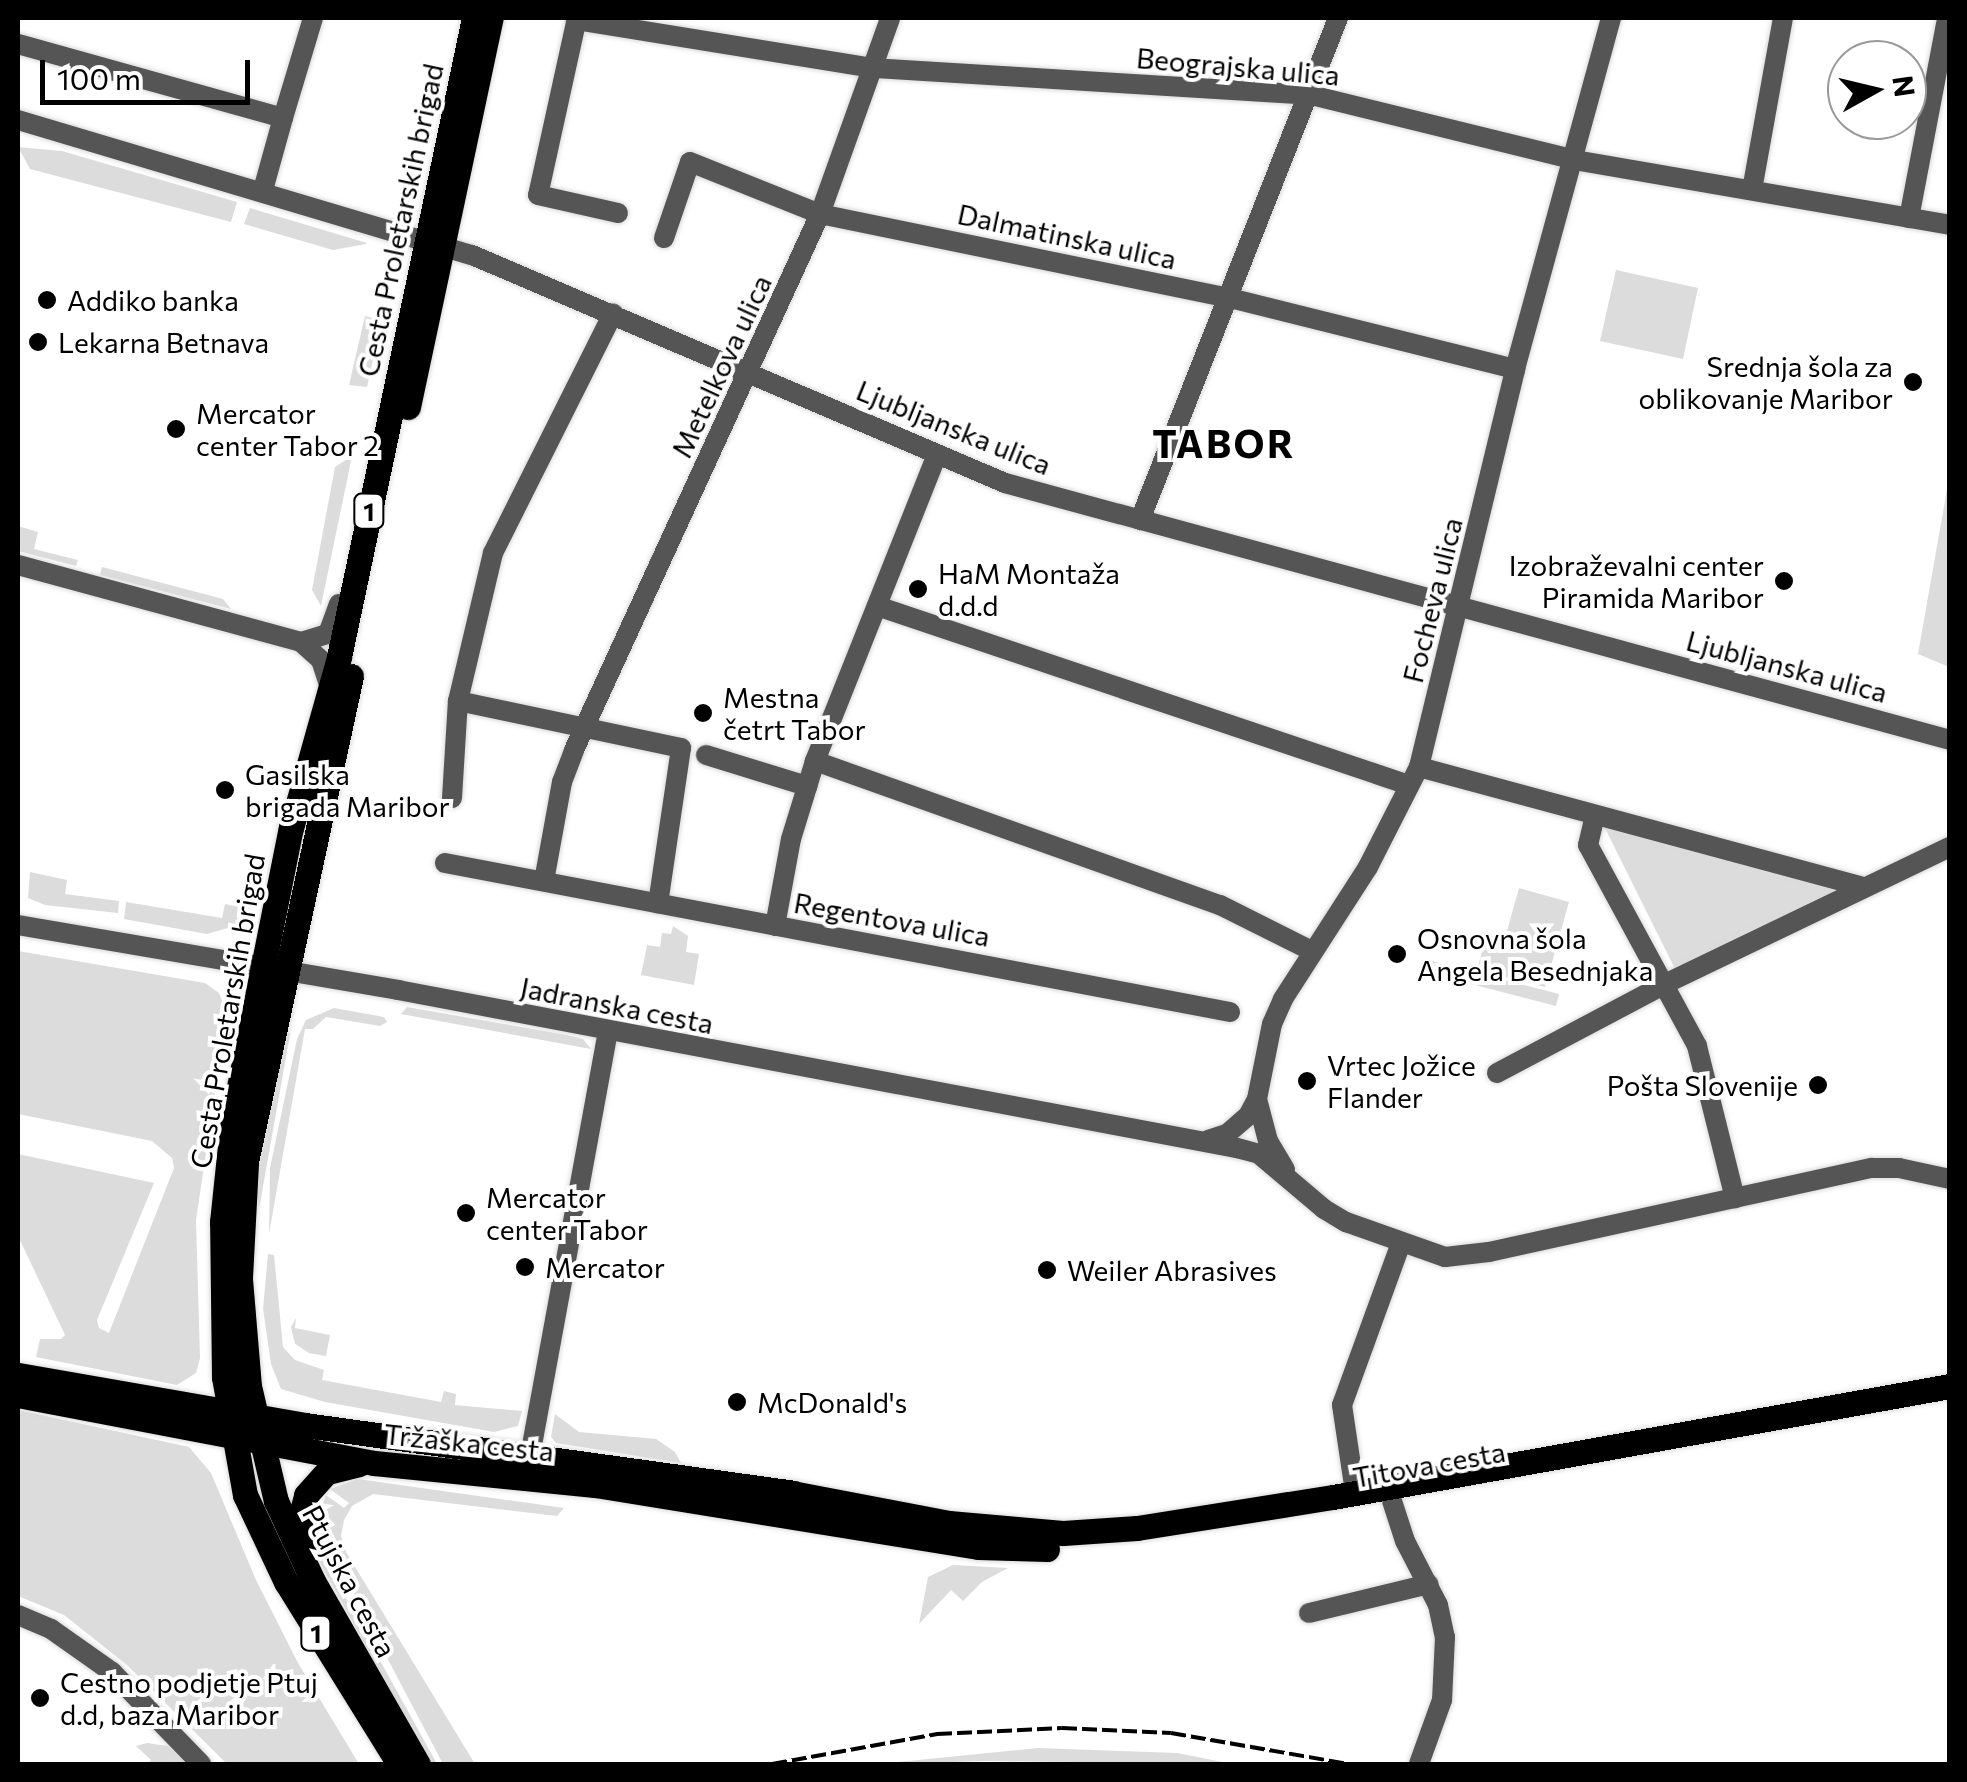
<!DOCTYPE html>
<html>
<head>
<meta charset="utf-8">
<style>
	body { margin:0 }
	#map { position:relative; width:1967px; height:1782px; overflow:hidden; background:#fff; font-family:Commissioner,sans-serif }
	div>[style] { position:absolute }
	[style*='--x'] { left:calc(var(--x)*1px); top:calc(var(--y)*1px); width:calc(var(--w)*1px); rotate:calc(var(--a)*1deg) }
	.green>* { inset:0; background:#dcdcdc }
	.roads { filter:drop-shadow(0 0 2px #dbdbdb) drop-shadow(0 0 2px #dbdbdb) }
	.minor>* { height:20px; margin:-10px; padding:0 10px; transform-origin:10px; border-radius:10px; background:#555 }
	.major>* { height:25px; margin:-12.5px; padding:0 12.5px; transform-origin:12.5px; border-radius:12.5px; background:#000 }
	.rail>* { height:4px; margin-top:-2px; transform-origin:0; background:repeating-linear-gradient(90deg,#000 0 15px,transparent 0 20px) }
	.dots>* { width:28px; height:28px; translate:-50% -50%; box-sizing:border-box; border:5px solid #fff; border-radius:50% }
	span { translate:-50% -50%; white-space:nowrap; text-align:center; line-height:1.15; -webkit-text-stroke:8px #fff; paint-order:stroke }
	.shield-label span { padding:2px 8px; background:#fff; border:2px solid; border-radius:8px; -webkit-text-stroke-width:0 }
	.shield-label { font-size:25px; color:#000; font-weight:700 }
	.street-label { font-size:28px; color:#000 }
	.poi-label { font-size:28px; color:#000 }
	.left { translate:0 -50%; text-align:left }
	.right { translate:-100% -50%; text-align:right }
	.district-label { font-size:38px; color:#000; font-weight:700; letter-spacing:2.5px }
	.frame { position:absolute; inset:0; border:20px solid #000; pointer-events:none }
	.north { position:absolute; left:1827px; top:40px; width:100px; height:100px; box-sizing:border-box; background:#fff; border:2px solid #999; border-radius:50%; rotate:82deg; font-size:28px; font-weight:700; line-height:40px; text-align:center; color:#000 }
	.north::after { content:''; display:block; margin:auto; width:35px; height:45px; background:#000; clip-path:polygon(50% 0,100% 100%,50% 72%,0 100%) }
	.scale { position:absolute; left:40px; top:60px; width:210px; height:45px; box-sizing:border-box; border:5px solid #000; border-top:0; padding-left:12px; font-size:30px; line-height:35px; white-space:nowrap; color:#000; -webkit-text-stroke:8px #fff; paint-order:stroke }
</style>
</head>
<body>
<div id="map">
	<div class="green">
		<div style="clip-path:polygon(18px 147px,62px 151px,237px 202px,231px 222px,30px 169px)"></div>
		<div style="clip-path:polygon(250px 208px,367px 243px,366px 244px,333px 250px,244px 224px)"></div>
		<div style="clip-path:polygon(1616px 270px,1698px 288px,1683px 359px,1600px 341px)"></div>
		<div style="clip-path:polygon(365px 316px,382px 320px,367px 387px,349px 385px)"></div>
		<div style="clip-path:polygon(352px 456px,321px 606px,312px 590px,335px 467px)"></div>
		<div style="clip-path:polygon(1949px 478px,1949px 667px,1918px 654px)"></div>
		<div style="clip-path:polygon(18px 526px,38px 532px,34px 549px,78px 560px,76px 566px,18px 551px)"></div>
		<div style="clip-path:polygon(102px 567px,223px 599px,231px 609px,100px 575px)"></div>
		<div style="clip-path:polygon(1602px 822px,1842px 889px,1677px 973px)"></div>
		<div style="clip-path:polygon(30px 872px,67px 880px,65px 894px,119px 901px,118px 913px,45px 905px,28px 898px)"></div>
		<div style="clip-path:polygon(1519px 888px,1569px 902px,1545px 987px,1477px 970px,1487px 933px,1505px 938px)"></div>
		<div style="clip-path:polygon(242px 901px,253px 901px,249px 912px,231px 927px,207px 934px,124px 919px,126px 902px,222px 918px,225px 904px,234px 906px)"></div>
		<div style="clip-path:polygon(673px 926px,688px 936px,686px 952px,699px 954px,694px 985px,641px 975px,647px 945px,660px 947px,662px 933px,671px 934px)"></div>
		<div style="clip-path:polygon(18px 951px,205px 983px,219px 993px,227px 1013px,196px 1220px,200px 1358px,196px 1373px,177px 1385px,36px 1357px,40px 1339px,61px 1339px,65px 1335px,18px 1236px,18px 1154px,154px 1183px,97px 1320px,99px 1328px,109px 1333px,174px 1168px,172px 1158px,152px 1141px,18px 1114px)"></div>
		<div style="clip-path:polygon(1424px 959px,1559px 994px,1556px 1006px,1421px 971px)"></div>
		<div style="clip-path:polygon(407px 1007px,567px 1035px,583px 1039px,591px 1049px,401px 1014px)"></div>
		<div style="clip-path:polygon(334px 1008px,384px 1017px,387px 1022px,380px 1026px,326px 1017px,313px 1029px,305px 1029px,269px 1234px,270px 1168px,297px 1039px,306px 1020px)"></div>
		<div style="clip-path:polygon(285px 1030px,290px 1034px,259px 1209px,256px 1176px)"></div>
		<div style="clip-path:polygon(268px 1254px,274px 1255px,283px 1347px,295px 1360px,324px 1370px,322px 1380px,441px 1402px,444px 1391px,456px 1394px,455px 1405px,522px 1411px,518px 1426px,494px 1432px,325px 1402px,281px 1389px,271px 1364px,263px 1309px)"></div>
		<div style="clip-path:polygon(296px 1318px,295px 1328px,330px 1335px,326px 1356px,309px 1353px,295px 1344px,291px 1327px)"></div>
		<div style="clip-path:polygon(18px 1410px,189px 1447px,211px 1473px,256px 1580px,298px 1663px,359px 1764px,227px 1764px,127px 1665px,64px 1615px,18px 1596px)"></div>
		<div style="clip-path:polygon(555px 1414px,579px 1432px,656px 1439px,675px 1452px,681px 1463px,556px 1443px,551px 1437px)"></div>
		<div style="clip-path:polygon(358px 1479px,564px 1508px,557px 1516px,373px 1494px,352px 1506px,344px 1520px,341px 1536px,346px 1552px,475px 1764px,443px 1764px,323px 1536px,320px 1511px,326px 1495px,344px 1508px,349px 1503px,330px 1489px)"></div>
		<div style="clip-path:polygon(311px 1524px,323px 1557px,437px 1764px,431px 1764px,318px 1559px,309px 1541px)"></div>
		<div style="clip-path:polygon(953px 1565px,1008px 1568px,982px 1582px,963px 1601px,951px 1590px,919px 1624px,928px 1577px)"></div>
		<div style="clip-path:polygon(147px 1743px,168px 1746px,188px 1764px,148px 1764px,151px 1760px,136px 1746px)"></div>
		<div style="clip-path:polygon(1038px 1748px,1177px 1753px,1233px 1764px,987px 1761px,878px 1764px)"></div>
	</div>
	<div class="roads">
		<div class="minor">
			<div style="--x:577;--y:18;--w:181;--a:102.4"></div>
			<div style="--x:538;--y:195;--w:82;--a:12.7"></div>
			<div style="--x:576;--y:20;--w:301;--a:9.2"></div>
			<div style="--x:873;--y:68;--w:439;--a:3.5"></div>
			<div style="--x:1311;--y:95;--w:272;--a:13.8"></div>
			<div style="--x:1575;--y:160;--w:381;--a:9.8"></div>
			<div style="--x:18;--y:44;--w:275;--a:15.6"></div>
			<div style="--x:283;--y:118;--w:104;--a:-73.3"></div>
			<div style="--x:18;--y:120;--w:474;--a:16.6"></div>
			<div style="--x:472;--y:255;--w:580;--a:23.16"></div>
			<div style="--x:1005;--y:483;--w:979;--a:15.21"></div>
			<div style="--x:263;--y:190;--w:75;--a:-74.5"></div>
			<div style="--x:1752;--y:190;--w:175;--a:-79.8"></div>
			<div style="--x:1909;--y:218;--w:204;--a:-79.2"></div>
			<div style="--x:664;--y:238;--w:80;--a:-71.1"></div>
			<div style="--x:690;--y:162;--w:140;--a:21.8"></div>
			<div style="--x:820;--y:214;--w:419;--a:11.6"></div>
			<div style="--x:1230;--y:298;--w:294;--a:14"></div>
			<div style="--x:1140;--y:520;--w:540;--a:-68.47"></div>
			<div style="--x:18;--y:565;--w:293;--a:15.2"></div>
			<div style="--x:301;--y:642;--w:27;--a:42"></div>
			<div style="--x:321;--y:660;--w:29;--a:72"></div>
			<div style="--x:877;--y:606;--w:561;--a:18.6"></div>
			<div style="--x:301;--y:642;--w:28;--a:-17"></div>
			<div style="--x:328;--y:634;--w:32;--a:-70"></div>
			<div style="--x:458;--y:701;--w:228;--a:11.9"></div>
			<div style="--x:681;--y:748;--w:157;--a:98.4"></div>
			<div style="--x:706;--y:755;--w:106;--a:17.1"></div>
			<div style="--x:815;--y:761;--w:430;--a:19.6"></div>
			<div style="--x:1220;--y:905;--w:103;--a:26.6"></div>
			<div style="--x:1419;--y:767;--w:460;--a:15.1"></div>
			<div style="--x:452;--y:798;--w:97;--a:-86.5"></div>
			<div style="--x:458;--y:701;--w:152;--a:-76.7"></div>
			<div style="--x:493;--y:553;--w:268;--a:-63.4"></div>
			<div style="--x:1595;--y:815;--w:31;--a:103"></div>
			<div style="--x:1588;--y:845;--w:229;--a:61.5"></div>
			<div style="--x:1697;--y:1046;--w:157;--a:76"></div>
			<div style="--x:445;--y:863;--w:799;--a:10.75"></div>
			<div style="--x:544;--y:881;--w:101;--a:-79.7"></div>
			<div style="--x:562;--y:782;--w:34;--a:-69"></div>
			<div style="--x:574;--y:750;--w:590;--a:-65.35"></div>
			<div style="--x:820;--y:214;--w:208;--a:-70.3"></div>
			<div style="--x:18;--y:925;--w:386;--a:9.7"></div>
			<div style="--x:398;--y:990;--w:854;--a:10.67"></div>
			<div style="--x:1237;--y:1148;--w:23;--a:15"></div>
			<div style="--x:1259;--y:1154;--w:85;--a:40.2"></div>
			<div style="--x:1324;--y:1209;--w:26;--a:31"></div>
			<div style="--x:1346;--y:1222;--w:105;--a:19.5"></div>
			<div style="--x:1445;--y:1257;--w:44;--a:-6.5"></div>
			<div style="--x:1489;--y:1252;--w:392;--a:-12.4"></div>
			<div style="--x:1872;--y:1168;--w:27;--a:0"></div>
			<div style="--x:1899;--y:1168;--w:52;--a:12.2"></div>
			<div style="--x:775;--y:926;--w:88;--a:-79.6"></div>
			<div style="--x:791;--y:839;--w:82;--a:-72.9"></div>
			<div style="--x:815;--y:761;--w:329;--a:-68.3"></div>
			<div style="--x:1497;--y:1073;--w:190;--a:-27.9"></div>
			<div style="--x:1665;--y:984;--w:316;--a:-25.7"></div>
			<div style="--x:1257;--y:1099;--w:43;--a:75.3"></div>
			<div style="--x:1268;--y:1141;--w:33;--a:59"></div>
			<div style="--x:1208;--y:1140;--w:20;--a:-18"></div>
			<div style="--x:1227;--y:1134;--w:28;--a:-41"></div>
			<div style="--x:1248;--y:1116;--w:19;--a:-62"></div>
			<div style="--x:1257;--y:1099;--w:76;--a:-78.7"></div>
			<div style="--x:1272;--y:1024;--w:27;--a:-66"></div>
			<div style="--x:1283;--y:999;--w:157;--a:-57.2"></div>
			<div style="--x:1368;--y:867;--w:112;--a:-63"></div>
			<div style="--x:1419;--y:767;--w:409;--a:-76.4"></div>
			<div style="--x:1515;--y:369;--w:364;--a:-74.7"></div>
			<div style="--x:530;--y:1456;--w:431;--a:-79.6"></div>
			<div style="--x:1355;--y:1492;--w:88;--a:-98.5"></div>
			<div style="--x:1342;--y:1405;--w:172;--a:-70"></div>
			<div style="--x:1392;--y:1501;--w:42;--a:72"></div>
			<div style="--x:1405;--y:1541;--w:72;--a:62.7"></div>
			<div style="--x:1438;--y:1605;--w:33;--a:78"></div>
			<div style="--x:1445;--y:1637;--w:63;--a:92.7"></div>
			<div style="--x:1442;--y:1700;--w:68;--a:109.8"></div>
			<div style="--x:1309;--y:1613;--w:123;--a:-13.6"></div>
			<div style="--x:18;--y:1615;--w:36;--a:23"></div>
			<div style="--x:51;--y:1629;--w:75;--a:35.2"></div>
			<div style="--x:112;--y:1672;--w:128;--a:45.9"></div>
		</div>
		<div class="major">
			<div style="--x:408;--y:407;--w:398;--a:-78"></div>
			<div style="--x:351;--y:676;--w:498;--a:102.2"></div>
			<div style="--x:246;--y:1163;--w:116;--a:93"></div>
			<div style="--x:240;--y:1279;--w:107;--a:85.2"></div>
			<div style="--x:249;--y:1386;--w:118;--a:76.8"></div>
			<div style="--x:276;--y:1501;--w:88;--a:65.2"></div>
			<div style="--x:313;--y:1581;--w:211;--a:60.2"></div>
			<div style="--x:18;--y:1375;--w:291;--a:9.9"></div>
			<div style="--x:305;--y:1425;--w:492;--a:7.9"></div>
			<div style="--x:792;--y:1493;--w:160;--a:10.8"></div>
			<div style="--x:949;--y:1523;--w:114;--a:5"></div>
			<div style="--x:1063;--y:1533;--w:74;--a:-3.9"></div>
			<div style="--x:1137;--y:1528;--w:198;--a:-9"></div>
			<div style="--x:1333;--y:1497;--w:627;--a:-10.2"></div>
			<div style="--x:18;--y:1395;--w:362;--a:10.8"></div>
			<div style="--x:374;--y:1463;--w:222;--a:5.7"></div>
			<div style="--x:595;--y:1485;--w:388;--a:9.2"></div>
			<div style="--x:978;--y:1547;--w:69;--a:1.7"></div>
			<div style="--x:306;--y:1544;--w:23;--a:-108"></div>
			<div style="--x:299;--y:1522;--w:28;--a:-75"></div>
			<div style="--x:306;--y:1495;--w:31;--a:-48"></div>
			<div style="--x:327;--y:1472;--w:33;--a:-14"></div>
			<div style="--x:399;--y:1764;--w:214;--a:-121.8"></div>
			<div style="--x:286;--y:1582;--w:96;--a:-115.2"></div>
			<div style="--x:245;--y:1495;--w:120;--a:-100.1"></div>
			<div style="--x:224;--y:1377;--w:155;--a:-90.7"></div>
			<div style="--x:222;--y:1222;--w:106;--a:-84"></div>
			<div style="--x:233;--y:1117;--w:295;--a:-78.7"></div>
			<div style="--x:291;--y:828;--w:178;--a:-74.3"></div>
			<div style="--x:339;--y:657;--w:653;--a:-78.07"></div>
		</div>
	</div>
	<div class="rail">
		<div style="--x:772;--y:1764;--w:168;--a:-10.3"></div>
		<div style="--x:937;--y:1734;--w:125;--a:-2.7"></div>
		<div style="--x:1062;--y:1728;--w:109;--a:2.6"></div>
		<div style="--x:1171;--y:1733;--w:181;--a:9.9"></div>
	</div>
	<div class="dots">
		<div style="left:47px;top:300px;background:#000"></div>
		<div style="left:38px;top:342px;background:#000"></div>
		<div style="left:1913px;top:382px;background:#000"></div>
		<div style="left:176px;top:429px;background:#000"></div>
		<div style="left:1784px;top:581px;background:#000"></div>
		<div style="left:918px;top:589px;background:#000"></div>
		<div style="left:703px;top:713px;background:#000"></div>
		<div style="left:225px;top:790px;background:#000"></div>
		<div style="left:1397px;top:954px;background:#000"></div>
		<div style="left:1307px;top:1081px;background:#000"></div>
		<div style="left:1818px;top:1085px;background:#000"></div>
		<div style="left:466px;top:1213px;background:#000"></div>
		<div style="left:525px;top:1267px;background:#000"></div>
		<div style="left:1047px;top:1270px;background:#000"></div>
		<div style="left:737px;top:1402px;background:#000"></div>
		<div style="left:40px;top:1698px;background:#000"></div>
	</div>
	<div class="shield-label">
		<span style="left:369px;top:511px">1</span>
		<span style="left:316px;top:1633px">1</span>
	</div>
	<div class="street-label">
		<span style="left:1238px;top:66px;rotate:5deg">Beograjska ulica</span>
		<span style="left:400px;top:220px;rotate:-78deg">Cesta Proletarskih brigad</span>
		<span style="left:1067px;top:236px;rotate:12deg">Dalmatinska ulica</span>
		<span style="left:721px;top:366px;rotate:-65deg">Metelkova ulica</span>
		<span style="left:954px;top:427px;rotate:22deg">Ljubljanska ulica</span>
		<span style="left:1432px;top:600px;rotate:-76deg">Focheva ulica</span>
		<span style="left:1787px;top:666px;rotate:15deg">Ljubljanska ulica</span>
		<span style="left:892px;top:919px;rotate:10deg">Regentova ulica</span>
		<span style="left:617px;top:1005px;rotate:11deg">Jadranska cesta</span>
		<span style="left:227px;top:1011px;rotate:-80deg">Cesta Proletarskih brigad</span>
		<span style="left:469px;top:1442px;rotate:6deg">Tržaška cesta</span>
		<span style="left:1429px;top:1464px;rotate:-10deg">Titova cesta</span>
		<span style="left:350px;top:1581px;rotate:62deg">Ptujska cesta</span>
	</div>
	<div class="poi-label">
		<span class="left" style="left:67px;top:300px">Addiko banka</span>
		<span class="left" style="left:58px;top:342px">Lekarna Betnava</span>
		<span class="right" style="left:1893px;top:382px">Srednja šola za<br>oblikovanje Maribor</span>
		<span class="left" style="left:196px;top:429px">Mercator<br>center Tabor 2</span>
		<span class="right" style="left:1764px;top:581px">Izobraževalni center<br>Piramida Maribor</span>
		<span class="left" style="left:938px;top:589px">HaM Montaža<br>d.d.d</span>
		<span class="left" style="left:723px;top:713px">Mestna<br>četrt Tabor</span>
		<span class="left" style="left:245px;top:790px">Gasilska<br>brigada Maribor</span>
		<span class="left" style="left:1417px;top:954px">Osnovna šola<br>Angela Besednjaka</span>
		<span class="left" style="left:1327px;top:1081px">Vrtec Jožice<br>Flander</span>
		<span class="right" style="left:1798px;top:1085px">Pošta Slovenije</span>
		<span class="left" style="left:486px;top:1213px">Mercator<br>center Tabor</span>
		<span class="left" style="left:545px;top:1267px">Mercator</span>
		<span class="left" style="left:1067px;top:1270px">Weiler Abrasives</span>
		<span class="left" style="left:757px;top:1402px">McDonald's</span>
		<span class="left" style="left:60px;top:1698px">Cestno podjetje Ptuj<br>d.d, baza Maribor</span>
	</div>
	<div class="district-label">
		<span style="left:1224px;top:443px">TABOR</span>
	</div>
	<div class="frame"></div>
	<div class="north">N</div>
	<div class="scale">100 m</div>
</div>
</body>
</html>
